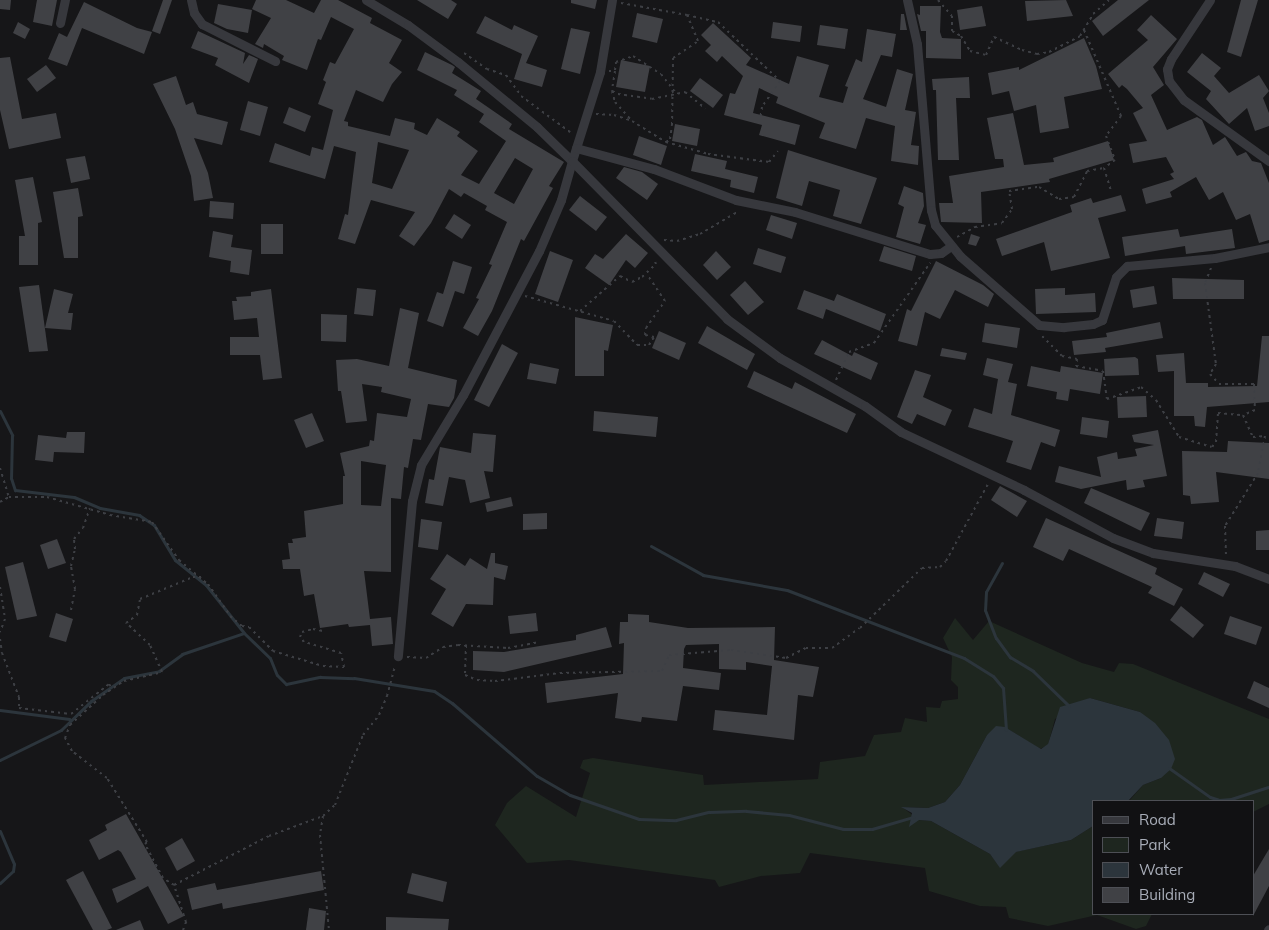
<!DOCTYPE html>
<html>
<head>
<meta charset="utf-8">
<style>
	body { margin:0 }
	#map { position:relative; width:1269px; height:930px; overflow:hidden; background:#161618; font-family:Mulish,sans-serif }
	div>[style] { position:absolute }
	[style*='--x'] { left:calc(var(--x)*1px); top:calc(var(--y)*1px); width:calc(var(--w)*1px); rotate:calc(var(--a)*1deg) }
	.green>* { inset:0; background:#1e261f }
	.water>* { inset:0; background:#2c353c }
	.stream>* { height:3px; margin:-1.5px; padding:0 1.5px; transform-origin:1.5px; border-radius:1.5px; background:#2c353c }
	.building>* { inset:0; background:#404145 }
	.path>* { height:2px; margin-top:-1px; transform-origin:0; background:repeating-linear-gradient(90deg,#3d3f44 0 2.5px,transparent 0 6.5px) }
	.street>* { height:9px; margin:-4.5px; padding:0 4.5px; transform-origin:4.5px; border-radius:4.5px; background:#37383d }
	span { translate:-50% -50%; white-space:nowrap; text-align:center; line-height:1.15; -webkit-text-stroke:4px #111113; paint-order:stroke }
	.legend { position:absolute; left:1092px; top:800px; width:162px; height:115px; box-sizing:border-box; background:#111113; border:1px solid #4d4f55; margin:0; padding:6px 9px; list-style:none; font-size:15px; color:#a8adb8 }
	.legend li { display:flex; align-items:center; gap:10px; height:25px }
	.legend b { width:25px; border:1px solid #4d4f55 }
</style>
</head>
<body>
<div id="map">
	<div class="green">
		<div style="clip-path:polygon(955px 618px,973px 640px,989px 621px,1082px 663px,1114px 672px,1119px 663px,1133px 664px,1269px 719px,1269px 804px,1253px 812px,1253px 801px,1129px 801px,1143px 785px,1161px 778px,1140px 712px,1090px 698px,1055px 719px,1048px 745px,1040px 749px,1005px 727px,987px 735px,960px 785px,945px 802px,928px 808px,902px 807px,919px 820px,931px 821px,990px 854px,1000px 867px,1015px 852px,1071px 840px,1093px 826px,1093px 914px,1152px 914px,1146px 926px,1136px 929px,1097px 915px,1048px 926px,1009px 918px,1006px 907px,980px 906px,929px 891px,925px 868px,810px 853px,800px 873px,761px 876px,719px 887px,715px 880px,569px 860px,527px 863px,495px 825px,507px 803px,526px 786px,576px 817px,590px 773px,580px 768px,583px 760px,593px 758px,703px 775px,704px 785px,818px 779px,820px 762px,865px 756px,874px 735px,901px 732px,905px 718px,927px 722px,926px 707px,940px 708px,942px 701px,958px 699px,958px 687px,951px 680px,952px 657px,943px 638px)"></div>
	</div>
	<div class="water">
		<div style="clip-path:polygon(1090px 698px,1140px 712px,1155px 723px,1169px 740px,1175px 759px,1171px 769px,1161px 778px,1143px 785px,1128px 801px,1093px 801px,1093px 826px,1071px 840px,1016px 852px,1000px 868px,990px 854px,931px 821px,919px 820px,909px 827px,912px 813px,901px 807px,928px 808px,945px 802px,960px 785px,987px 735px,996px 726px,1005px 727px,1041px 749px,1048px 744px,1060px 707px)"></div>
	</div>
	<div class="stream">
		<div style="--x:0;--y:411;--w:27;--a:63"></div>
		<div style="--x:12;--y:435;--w:43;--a:91.3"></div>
		<div style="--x:11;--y:478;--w:13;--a:72"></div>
		<div style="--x:15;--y:490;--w:59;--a:6.8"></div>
		<div style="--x:74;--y:497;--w:28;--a:23"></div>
		<div style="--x:100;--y:508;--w:40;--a:10"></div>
		<div style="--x:139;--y:515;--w:18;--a:34"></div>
		<div style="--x:154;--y:525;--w:41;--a:59"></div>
		<div style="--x:175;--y:560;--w:40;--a:39"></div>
		<div style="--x:206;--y:585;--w:61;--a:51.6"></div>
		<div style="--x:651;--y:546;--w:60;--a:29.1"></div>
		<div style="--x:703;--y:575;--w:85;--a:10.1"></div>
		<div style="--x:787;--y:590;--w:190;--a:21"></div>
		<div style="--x:964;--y:658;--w:34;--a:32"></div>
		<div style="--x:993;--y:676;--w:16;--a:50"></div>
		<div style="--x:1003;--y:688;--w:42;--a:85.9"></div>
		<div style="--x:1002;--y:563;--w:33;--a:119"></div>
		<div style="--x:986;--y:592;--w:18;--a:93"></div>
		<div style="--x:985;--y:610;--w:30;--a:69"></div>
		<div style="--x:996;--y:638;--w:24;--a:54"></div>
		<div style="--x:1010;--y:657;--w:27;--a:31"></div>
		<div style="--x:1033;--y:671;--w:50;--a:44.2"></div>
		<div style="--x:0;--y:710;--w:70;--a:7.4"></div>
		<div style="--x:0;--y:760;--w:68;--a:-26.2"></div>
		<div style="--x:61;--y:730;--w:42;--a:-44"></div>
		<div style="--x:91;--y:701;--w:40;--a:-34.9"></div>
		<div style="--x:124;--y:678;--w:36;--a:-11"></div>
		<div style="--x:159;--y:671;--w:29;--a:-36"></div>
		<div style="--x:182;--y:654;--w:65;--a:-18.7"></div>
		<div style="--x:244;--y:633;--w:36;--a:44"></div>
		<div style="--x:270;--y:658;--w:18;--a:68"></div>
		<div style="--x:277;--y:675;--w:13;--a:45"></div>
		<div style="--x:286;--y:684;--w:35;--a:-12"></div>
		<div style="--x:320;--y:677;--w:34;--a:2"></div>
		<div style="--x:354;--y:678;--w:81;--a:9.2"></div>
		<div style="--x:434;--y:691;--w:22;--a:34"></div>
		<div style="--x:452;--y:703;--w:112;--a:40.7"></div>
		<div style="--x:537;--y:776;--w:38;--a:30"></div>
		<div style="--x:570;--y:795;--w:73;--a:19.2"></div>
		<div style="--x:639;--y:819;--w:37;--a:2"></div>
		<div style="--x:676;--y:820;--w:34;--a:-14"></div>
		<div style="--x:709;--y:812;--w:37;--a:-2"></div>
		<div style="--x:746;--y:811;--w:43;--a:5.3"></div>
		<div style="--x:789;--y:815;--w:56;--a:14.5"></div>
		<div style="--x:843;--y:829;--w:29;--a:0"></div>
		<div style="--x:872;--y:829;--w:43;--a:-16.3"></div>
		<div style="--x:1169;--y:768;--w:50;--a:35.3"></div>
		<div style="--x:1210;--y:797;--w:9;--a:18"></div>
		<div style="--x:1219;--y:800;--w:12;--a:-5"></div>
		<div style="--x:1231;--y:799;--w:40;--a:-18"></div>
		<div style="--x:0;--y:831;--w:36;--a:67"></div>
		<div style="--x:14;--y:864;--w:7;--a:98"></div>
		<div style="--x:13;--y:871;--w:18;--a:137"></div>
	</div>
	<div class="building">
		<div style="clip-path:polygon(0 0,11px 0,10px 10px,0 9px)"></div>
		<div style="clip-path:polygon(37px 0,57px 0,52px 26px,33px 22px)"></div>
		<div style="clip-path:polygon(163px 0,172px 0,160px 34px,152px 31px)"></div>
		<div style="clip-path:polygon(evenodd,256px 0,286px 0,314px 13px,321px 0,338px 0,372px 18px,370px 23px,402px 40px,389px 63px,402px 72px,392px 84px,383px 102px,356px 90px,344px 121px,348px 122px,348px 126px,390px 136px,395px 118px,415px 123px,414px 129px,427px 135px,437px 118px,460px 132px,457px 136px,478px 151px,461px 175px,479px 184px,506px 141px,479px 122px,484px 114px,454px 95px,457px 90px,417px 70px,425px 52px,452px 65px,455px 67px,452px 73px,481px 91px,476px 99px,512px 124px,509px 129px,564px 162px,549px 186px,553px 188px,524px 241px,521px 239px,492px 311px,478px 336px,463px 328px,479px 299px,476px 298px,492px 265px,489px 264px,507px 222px,485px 210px,487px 206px,464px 193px,461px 197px,449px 189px,431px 223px,414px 246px,399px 236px,415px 212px,371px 200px,355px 244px,338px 239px,345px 214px,348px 215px,356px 152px,334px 146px,325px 179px,269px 162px,275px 143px,310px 156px,312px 147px,323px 150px,333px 110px,318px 104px,326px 82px,323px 80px,330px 62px,335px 64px,354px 29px,331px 17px,321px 40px,318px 39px,307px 70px,282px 60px,284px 56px,264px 44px,263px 48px,255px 44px,271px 18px,252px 9px,256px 0,378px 142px,409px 150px,392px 189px,372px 183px,378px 142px,256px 0,515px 158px,533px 169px,514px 204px,494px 193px,515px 158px)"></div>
		<div style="clip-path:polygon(417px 0,451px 0,457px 4px,448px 19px)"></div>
		<div style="clip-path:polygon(571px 0,597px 0,595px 9px,571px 3px)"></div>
		<div style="clip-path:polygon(1066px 0,1073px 16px,1027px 21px,1025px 1px)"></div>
		<div style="clip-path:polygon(1118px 0,1149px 0,1103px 36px,1092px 21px)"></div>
		<div style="clip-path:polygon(1241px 0,1258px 0,1241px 57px,1227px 52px)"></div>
		<div style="clip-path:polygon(84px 2px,137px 28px,152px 32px,144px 54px,82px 28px,67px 66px,48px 59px,59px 33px,67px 37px)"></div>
		<div style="clip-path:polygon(218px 4px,252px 10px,248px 33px,227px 29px,214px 23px)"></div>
		<div style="clip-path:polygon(920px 6px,941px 6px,940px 32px,942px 38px,961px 39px,961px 59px,926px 58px,926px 31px,921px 31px,917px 14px,920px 15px)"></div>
		<div style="clip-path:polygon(982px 6px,986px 26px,960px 30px,957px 10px)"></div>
		<div style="clip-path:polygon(637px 13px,663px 19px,657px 43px,632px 37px)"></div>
		<div style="clip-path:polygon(901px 14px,904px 14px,907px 30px,900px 30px)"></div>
		<div style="clip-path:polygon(1151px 15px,1177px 39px,1153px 67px,1164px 85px,1151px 95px,1167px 130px,1197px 117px,1202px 120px,1213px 145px,1225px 137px,1237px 156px,1246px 152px,1252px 161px,1261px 163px,1269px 183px,1269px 240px,1259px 243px,1250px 214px,1236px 220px,1223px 192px,1209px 200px,1196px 177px,1170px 192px,1172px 197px,1146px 204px,1142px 189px,1174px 179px,1170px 174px,1174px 172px,1166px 157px,1133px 163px,1129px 144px,1147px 141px,1133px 113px,1143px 108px,1127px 89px,1122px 85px,1119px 88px,1108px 74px,1148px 40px,1137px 30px)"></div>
		<div style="clip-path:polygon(485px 16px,512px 30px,514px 25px,538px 36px,526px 63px,547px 70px,542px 87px,514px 79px,522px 54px,476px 33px)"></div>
		<div style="clip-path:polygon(18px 22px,30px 29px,25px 39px,13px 33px)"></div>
		<div style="clip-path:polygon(773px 22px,802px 26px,800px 42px,771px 38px)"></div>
		<div style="clip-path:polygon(713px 23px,751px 58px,746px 65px,789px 84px,797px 56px,829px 65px,819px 97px,843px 103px,848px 87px,845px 86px,856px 59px,862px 62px,867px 29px,896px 34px,892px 57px,881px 55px,863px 99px,886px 107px,897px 69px,913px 74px,905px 110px,916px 112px,911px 145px,919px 146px,918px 165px,891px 161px,895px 126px,866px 118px,856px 149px,819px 138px,825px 123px,776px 103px,778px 97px,759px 88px,753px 113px,800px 125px,795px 145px,759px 135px,762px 125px,724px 115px,730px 93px,735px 94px,743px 76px,722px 56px,717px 62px,705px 51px,711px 45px,701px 35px)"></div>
		<div style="clip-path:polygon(820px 25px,848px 29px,845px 49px,817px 45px)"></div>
		<div style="clip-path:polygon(571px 28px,590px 32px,580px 74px,561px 69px)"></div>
		<div style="clip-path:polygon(198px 31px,245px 53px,243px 64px,249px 55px,258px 59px,249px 83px,215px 65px,218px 58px,191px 48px)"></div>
		<div style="clip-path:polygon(1084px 38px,1096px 66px,1102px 89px,1064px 97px,1069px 128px,1040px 133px,1036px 105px,1014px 111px,1009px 91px,992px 95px,988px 73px,1019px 67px,1019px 70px)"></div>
		<div style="clip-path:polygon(1202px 53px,1221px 68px,1214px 76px,1229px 93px,1259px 75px,1269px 91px,1263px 98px,1269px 113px,1269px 126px,1255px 131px,1247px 108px,1229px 124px,1206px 99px,1211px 91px,1187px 72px)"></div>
		<div style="clip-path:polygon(10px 57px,22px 119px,56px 113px,61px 138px,9px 149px,0 110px,0 58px)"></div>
		<div style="clip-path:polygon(621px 60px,650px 66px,645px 92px,616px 87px)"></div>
		<div style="clip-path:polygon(46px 65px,56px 78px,37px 92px,27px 79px)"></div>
		<div style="clip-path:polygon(176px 76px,186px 105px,193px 102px,197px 114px,228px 122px,222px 145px,194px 138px,208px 173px,213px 198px,194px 201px,191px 176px,175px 129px,153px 84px)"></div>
		<div style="clip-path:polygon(969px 77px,970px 98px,956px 98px,959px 160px,938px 160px,936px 90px,933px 90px,932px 79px)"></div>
		<div style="clip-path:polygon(700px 78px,723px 95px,713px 108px,690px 91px)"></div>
		<div style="clip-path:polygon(248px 101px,268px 107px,260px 136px,240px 130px)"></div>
		<div style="clip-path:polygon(289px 107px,311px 116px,305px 132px,283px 123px)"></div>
		<div style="clip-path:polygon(1013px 113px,1024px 165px,1054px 162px,1053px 158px,1108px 141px,1114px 160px,1049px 179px,1050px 182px,981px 192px,982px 223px,941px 222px,939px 203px,953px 203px,949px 176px,1004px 167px,1003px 159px,995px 159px,987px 118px)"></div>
		<div style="clip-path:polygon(675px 124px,700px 129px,697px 146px,672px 141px)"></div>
		<div style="clip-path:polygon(639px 136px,667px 146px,661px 165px,633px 155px)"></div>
		<div style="clip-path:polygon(788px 150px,877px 178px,861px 224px,833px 216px,840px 190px,809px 181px,802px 206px,776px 198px)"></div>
		<div style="clip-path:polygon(695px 154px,727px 161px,725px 169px,758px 177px,754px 193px,730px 187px,731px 180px,691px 171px)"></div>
		<div style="clip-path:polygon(85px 156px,90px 179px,71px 183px,66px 159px)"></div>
		<div style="clip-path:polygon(624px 167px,642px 172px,658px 184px,647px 200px,616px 178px)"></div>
		<div style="clip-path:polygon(33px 177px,42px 222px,38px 223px,38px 265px,19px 265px,19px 236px,25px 236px,15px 180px)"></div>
		<div style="clip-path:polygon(904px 186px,923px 193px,924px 206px,918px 223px,926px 225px,920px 244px,896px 237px,904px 207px,898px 204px)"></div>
		<div style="clip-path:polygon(78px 188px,83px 216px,78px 217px,78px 258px,64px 258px,53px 192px)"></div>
		<div style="clip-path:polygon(1121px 195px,1126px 211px,1098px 218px,1110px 258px,1051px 271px,1044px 242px,1002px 256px,996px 239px,1072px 212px,1070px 205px,1091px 198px,1093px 203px)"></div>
		<div style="clip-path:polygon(580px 196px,607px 217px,596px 231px,569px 210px)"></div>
		<div style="clip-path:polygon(210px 201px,234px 203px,233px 219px,209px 217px)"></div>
		<div style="clip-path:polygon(454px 214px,471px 225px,462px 239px,445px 228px)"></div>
		<div style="clip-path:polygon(771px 215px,797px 223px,792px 239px,766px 230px)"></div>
		<div style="clip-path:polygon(261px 224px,283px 224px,283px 254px,261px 254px)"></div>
		<div style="clip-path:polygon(1178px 229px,1180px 237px,1232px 229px,1235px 248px,1186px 254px,1185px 246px,1125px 256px,1122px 237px)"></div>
		<div style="clip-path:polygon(213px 231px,233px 235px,231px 247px,252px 250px,249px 275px,230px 272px,231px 261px,209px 257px)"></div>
		<div style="clip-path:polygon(626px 234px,648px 253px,635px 268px,626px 260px,609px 285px,585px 268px,595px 254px,603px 259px)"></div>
		<div style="clip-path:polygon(971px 234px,980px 237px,976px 246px,968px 244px)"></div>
		<div style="clip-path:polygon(884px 246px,916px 256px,912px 271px,879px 261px)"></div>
		<div style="clip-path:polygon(758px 248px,786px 257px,781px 273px,753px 264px)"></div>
		<div style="clip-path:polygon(550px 251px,573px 260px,558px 302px,535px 294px)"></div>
		<div style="clip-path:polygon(716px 251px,731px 267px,717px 280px,703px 265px)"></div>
		<div style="clip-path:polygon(453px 261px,472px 267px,464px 294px,455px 291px,443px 327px,427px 321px,437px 292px,443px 294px)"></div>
		<div style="clip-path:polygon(936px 261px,983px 285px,994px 294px,988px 307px,955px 290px,940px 319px,925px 312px,917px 346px,898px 341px,907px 309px,911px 311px)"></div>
		<div style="clip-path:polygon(1172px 278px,1244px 280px,1244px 299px,1173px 299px)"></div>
		<div style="clip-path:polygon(745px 281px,764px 302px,748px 315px,730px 295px)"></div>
		<div style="clip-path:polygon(39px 285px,48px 351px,29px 352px,19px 287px)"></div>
		<div style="clip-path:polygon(1154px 286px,1157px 304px,1133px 308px,1130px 290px)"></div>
		<div style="clip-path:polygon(357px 288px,376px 290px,373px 316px,354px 314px)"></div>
		<div style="clip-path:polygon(1065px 288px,1065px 295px,1095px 293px,1096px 312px,1036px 314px,1035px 289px)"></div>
		<div style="clip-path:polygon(54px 289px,73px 294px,68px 313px,73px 313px,71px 330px,45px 328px)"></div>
		<div style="clip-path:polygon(271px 289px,282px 378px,263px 380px,260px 355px,230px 355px,230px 337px,259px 337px,257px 318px,234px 320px,232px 301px,237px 301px,236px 297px,251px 296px,251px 292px)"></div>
		<div style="clip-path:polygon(804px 290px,834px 301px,837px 294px,886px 314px,880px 331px,826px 309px,823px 319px,797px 309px)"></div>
		<div style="clip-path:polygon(evenodd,400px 308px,419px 313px,408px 368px,457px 380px,454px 398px,449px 407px,428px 404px,421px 440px,413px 439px,408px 468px,404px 467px,401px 499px,391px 498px,391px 572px,364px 571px,370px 619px,391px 617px,393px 644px,372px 646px,370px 625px,349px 627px,348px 624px,320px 628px,314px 594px,304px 596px,300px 569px,283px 569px,282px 560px,290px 559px,288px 543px,293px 543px,292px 539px,306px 537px,304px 511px,343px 504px,343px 476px,345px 476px,340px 453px,369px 446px,370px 440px,374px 441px,377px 413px,407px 417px,411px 399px,381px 392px,382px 387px,362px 384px,367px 421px,346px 423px,341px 391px,338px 391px,336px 360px,357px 359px,389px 366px,400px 308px,361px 461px,386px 465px,381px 506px,361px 505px,361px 461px)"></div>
		<div style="clip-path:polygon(321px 314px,347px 315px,346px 342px,321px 341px)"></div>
		<div style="clip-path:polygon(575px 317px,613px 325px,608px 351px,604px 350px,604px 376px,575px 376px)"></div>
		<div style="clip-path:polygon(1160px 322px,1163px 338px,1105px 348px,1106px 352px,1074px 355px,1072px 341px,1107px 337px,1106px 333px)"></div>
		<div style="clip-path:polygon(985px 323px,1020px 328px,1017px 348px,982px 342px)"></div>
		<div style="clip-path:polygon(707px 326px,755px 354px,747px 370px,698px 343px)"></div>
		<div style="clip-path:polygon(659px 331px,686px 343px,679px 360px,652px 348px)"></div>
		<div style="clip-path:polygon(1262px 336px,1269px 336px,1269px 402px,1207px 407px,1205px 427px,1195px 426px,1194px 416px,1174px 416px,1174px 371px,1158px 372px,1156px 355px,1184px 353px,1186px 383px,1208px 383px,1208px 387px,1257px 386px)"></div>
		<div style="clip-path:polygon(822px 340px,852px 356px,854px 352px,878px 363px,871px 380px,814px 354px)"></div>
		<div style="clip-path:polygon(502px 344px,518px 353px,489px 407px,474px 400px)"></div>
		<div style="clip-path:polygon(942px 348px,967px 353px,965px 360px,940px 356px)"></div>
		<div style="clip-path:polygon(1135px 357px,1138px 359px,1139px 375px,1105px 376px,1104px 359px)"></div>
		<div style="clip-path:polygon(987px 358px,1013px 364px,1008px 382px,1017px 384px,1011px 415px,1060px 430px,1055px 447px,1041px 442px,1031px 470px,1006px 462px,1013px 441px,968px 427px,974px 408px,992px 414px,998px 379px,983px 375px)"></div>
		<div style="clip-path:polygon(530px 363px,559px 369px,556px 384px,527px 379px)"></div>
		<div style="clip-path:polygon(1031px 366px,1060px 372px,1061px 366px,1103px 373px,1100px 394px,1070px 389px,1068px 401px,1056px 399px,1057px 392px,1027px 386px)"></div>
		<div style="clip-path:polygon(915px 370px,931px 375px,923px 397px,952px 410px,945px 426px,917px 414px,912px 424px,897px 417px)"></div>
		<div style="clip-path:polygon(754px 371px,792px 389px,795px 382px,856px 414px,847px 433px,747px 387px)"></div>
		<div style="clip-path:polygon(1146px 396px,1147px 417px,1118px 418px,1117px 397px)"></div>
		<div style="clip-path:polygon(594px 411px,658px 417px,656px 437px,593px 431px)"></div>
		<div style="clip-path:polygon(312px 413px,324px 441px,306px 448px,294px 420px)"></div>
		<div style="clip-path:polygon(1082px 417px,1109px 421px,1107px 438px,1080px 434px)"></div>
		<div style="clip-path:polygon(1158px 430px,1167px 476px,1143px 480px,1145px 487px,1127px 490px,1126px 480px,1081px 489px,1055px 482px,1059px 466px,1101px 477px,1097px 457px,1117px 452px,1118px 459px,1137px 456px,1135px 449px,1154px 445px,1134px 442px,1132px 435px)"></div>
		<div style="clip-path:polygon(67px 432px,85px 432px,84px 453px,54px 452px,53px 462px,35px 460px,38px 435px,66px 438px)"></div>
		<div style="clip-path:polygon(473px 433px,496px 435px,493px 472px,484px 471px,490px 498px,470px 503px,465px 480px,449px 477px,443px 506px,425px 503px,429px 479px,434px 480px,440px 447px,471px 453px)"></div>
		<div style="clip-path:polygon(1228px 441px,1269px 443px,1269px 479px,1216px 472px,1219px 502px,1191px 504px,1190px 496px,1183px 495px,1182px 451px,1227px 452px)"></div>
		<div style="clip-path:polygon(1000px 486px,1027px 501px,1017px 517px,991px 500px)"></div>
		<div style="clip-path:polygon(1091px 488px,1150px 513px,1141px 531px,1084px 503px)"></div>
		<div style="clip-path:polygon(511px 497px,513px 506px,487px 512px,485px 503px)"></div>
		<div style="clip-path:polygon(547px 513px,547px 529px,523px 530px,523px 514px)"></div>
		<div style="clip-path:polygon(1046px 518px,1157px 568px,1155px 574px,1183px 589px,1174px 606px,1148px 593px,1152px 587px,1069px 549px,1063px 561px,1033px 547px)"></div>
		<div style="clip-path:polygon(1157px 518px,1184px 522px,1182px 539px,1154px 536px)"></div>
		<div style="clip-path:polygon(421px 519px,442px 522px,438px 550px,418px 547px)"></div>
		<div style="clip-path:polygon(1269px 530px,1269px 550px,1256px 550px,1256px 531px)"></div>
		<div style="clip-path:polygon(57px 539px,66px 563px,48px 569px,40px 545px)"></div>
		<div style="clip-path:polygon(491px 553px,495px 553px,495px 563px,508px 566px,505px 580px,494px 577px,493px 605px,466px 604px,453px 627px,431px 614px,446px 589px,430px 579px,447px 554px,465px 566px,470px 558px,487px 569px)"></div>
		<div style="clip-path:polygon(23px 562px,37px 616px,17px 620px,5px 567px)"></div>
		<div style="clip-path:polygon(1204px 572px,1230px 584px,1223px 597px,1198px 584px)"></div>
		<div style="clip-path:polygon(1181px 606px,1204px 625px,1193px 638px,1170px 620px)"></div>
		<div style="clip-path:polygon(56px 613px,73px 619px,66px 642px,49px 637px)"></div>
		<div style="clip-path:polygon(536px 613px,538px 631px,510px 634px,508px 616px)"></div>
		<div style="clip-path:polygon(628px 614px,649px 615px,649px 622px,688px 628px,775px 627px,774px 660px,819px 667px,813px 697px,798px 695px,794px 740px,713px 730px,715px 710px,767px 715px,772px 666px,746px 662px,746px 670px,719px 669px,719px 644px,686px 645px,684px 649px,683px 668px,721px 673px,719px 690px,683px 686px,677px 721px,642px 717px,641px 722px,615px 718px,618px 693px,547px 703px,545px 683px,623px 674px,624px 643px,619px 644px,620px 622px,628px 622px)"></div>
		<div style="clip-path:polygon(1230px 616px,1262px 627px,1256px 645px,1224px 634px)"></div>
		<div style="clip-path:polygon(606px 627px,612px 647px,504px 672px,473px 670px,473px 651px,504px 652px,576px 640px,576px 635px)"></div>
		<div style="clip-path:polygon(1254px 681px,1269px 688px,1269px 708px,1247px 698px)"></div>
		<div style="clip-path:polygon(126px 814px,184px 916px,168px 924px,148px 886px,117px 903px,112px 889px,136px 879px,121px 852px,118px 850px,99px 860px,89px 840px,107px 830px,105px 825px)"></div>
		<div style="clip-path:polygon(182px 838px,195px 861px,177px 871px,165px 848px)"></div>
		<div style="clip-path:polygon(1269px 849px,1269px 886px,1253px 916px,1253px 876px)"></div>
		<div style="clip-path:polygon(83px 871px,112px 928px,107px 930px,93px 930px,66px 880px)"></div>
		<div style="clip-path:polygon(321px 871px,324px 890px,223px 909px,222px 903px,192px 910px,187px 889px,215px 883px,217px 890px)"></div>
		<div style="clip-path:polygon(412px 873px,447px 882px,443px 902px,407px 893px)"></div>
		<div style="clip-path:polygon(309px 908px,326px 911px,324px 930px,306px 930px)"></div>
		<div style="clip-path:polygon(386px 917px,449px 919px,448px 930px,386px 930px)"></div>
		<div style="clip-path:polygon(140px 920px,144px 930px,116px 930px)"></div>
	</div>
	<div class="path">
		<div style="--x:938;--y:0;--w:21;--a:49"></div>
		<div style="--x:952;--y:16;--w:15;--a:90"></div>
		<div style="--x:952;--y:31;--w:10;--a:29"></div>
		<div style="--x:961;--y:36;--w:17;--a:59"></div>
		<div style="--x:970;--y:51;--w:16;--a:14"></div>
		<div style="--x:986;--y:55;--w:20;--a:-66"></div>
		<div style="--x:994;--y:37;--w:31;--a:25"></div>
		<div style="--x:1022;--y:50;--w:16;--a:15"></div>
		<div style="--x:1037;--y:54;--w:12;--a:-9"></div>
		<div style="--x:1049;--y:52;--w:35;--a:-27"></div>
		<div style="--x:1080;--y:36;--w:26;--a:-59"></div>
		<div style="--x:1093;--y:14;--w:21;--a:-41"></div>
		<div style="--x:621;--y:3;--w:67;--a:10.3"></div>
		<div style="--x:1084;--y:30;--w:94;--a:66.7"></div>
		<div style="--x:1121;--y:116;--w:25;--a:127"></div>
		<div style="--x:1106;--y:136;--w:26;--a:69"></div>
		<div style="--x:1115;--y:160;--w:14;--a:144"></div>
		<div style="--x:464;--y:53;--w:28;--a:35"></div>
		<div style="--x:487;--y:69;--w:20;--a:18"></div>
		<div style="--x:506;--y:75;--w:26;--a:54"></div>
		<div style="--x:521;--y:96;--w:61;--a:36.3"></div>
		<div style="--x:615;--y:70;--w:8;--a:-83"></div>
		<div style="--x:616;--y:62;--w:18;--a:-19"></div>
		<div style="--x:633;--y:56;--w:33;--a:33"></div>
		<div style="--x:661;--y:74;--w:23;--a:52"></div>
		<div style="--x:609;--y:71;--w:6;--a:0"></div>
		<div style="--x:615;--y:71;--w:20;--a:99"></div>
		<div style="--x:612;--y:91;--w:7;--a:27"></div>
		<div style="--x:618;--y:94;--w:34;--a:8"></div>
		<div style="--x:652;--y:99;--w:34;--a:-12"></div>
		<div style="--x:685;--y:92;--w:26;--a:39"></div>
		<div style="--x:612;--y:91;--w:11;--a:75"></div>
		<div style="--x:615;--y:102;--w:25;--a:48"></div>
		<div style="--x:596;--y:114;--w:18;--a:3"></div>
		<div style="--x:614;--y:115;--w:19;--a:18"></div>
		<div style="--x:632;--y:121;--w:40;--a:32"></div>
		<div style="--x:666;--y:142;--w:44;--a:15.9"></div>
		<div style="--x:708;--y:154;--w:62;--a:7.5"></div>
		<div style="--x:769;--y:162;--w:14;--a:-51"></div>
		<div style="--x:666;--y:142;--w:5;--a:-37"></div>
		<div style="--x:670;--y:139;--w:14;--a:-82"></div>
		<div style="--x:672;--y:125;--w:67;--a:-89.1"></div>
		<div style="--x:673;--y:58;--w:30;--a:-34"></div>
		<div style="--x:698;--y:41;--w:28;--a:-113"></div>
		<div style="--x:687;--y:15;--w:32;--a:13"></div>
		<div style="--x:718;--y:22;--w:86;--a:43.6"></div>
		<div style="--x:780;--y:81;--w:32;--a:125"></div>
		<div style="--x:762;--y:107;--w:13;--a:99"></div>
		<div style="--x:957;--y:237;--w:21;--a:-29"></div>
		<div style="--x:975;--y:227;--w:27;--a:-8"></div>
		<div style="--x:1002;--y:223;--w:17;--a:-54"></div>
		<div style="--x:1012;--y:209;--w:18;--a:-99"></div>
		<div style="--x:1009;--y:191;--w:30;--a:-8"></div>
		<div style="--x:1039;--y:187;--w:23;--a:31"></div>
		<div style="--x:1059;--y:199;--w:15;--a:-8"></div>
		<div style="--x:1074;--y:197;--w:29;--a:-63"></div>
		<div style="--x:1087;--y:171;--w:17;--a:-10"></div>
		<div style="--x:1104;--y:168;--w:24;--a:73"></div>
		<div style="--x:664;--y:240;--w:13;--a:4"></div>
		<div style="--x:677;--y:241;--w:24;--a:-17"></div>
		<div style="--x:700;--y:234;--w:45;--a:-30.5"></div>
		<div style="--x:1211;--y:268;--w:16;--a:112"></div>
		<div style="--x:1205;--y:283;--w:82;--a:82.3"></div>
		<div style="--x:1216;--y:364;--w:12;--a:121"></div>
		<div style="--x:1210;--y:374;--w:13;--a:48"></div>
		<div style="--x:1219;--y:384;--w:35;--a:0"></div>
		<div style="--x:1254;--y:384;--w:26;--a:88"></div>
		<div style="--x:1255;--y:410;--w:13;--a:157"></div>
		<div style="--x:1243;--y:415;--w:24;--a:66"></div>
		<div style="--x:1253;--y:437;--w:12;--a:-5"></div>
		<div style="--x:1265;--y:436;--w:38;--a:101"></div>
		<div style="--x:1258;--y:473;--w:62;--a:121.9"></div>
		<div style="--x:1225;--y:526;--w:29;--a:88"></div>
		<div style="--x:525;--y:296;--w:92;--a:15.7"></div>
		<div style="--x:614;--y:321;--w:33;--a:46"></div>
		<div style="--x:637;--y:345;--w:12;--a:0"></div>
		<div style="--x:649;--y:345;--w:9;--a:-58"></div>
		<div style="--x:654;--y:337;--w:9;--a:-167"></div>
		<div style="--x:645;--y:335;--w:7;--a:-82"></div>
		<div style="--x:646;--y:328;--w:33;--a:-55"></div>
		<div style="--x:665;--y:301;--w:32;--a:-124"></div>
		<div style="--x:580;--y:311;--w:53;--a:-41.2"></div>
		<div style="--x:620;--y:276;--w:13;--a:27"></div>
		<div style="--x:632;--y:282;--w:11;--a:-27"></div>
		<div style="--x:642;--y:277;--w:19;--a:-43"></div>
		<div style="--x:656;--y:264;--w:5;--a:-112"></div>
		<div style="--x:1042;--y:336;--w:28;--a:45"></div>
		<div style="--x:1062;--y:356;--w:15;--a:11"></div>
		<div style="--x:1077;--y:359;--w:7;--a:98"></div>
		<div style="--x:1076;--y:366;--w:27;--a:10"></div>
		<div style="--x:1103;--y:371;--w:28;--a:82"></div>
		<div style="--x:1107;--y:399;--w:36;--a:-19"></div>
		<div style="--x:1141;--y:387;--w:20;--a:41"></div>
		<div style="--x:1156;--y:400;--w:44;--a:58.1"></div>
		<div style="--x:1179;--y:437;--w:34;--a:17"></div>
		<div style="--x:1212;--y:447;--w:6;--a:-51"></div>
		<div style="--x:1216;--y:442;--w:29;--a:-86"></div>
		<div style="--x:1218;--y:413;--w:25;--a:5"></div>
		<div style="--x:836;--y:380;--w:31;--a:-65"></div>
		<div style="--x:849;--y:352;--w:27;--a:-20"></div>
		<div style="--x:874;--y:343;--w:98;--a:-55"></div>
		<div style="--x:0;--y:468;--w:30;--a:73"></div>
		<div style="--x:0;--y:502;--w:10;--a:-29"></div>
		<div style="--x:9;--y:497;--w:38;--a:0"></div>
		<div style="--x:47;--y:497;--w:66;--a:15.9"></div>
		<div style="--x:110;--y:515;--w:43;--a:9.5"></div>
		<div style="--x:152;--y:522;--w:47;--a:54.6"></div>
		<div style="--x:179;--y:560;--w:38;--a:40"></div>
		<div style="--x:208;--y:584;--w:39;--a:55"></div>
		<div style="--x:230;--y:616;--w:16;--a:40"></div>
		<div style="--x:242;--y:626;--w:7;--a:8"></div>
		<div style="--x:249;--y:627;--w:34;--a:45"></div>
		<div style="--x:273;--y:651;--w:52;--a:16.7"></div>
		<div style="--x:323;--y:666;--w:21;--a:3"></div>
		<div style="--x:344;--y:667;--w:14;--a:-102"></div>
		<div style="--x:341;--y:653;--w:39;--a:-163"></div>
		<div style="--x:304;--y:642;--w:6;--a:-129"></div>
		<div style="--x:300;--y:637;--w:5;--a:-68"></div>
		<div style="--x:302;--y:632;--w:11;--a:-15"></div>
		<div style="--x:313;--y:629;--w:10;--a:11"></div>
		<div style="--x:0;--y:587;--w:32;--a:81"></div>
		<div style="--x:5;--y:619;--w:14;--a:111"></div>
		<div style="--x:71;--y:610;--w:21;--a:-79"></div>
		<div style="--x:75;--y:589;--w:23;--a:-100"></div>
		<div style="--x:71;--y:566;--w:17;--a:-77"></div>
		<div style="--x:75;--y:549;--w:10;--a:-96"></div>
		<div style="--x:74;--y:539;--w:14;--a:-51"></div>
		<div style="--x:83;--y:528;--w:21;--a:-71"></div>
		<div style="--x:0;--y:639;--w:14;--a:82"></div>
		<div style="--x:2;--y:653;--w:47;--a:68.9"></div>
		<div style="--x:19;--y:697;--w:11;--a:90"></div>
		<div style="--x:19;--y:708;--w:52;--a:6.6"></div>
		<div style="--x:71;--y:714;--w:48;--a:-38.3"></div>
		<div style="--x:109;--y:684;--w:5;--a:53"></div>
		<div style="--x:466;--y:645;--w:30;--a:92"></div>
		<div style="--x:465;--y:675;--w:13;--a:23"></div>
		<div style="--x:477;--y:680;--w:18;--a:3"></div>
		<div style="--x:495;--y:681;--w:65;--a:-7"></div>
		<div style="--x:560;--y:673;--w:102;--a:-1.1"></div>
		<div style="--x:662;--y:671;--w:17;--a:-66"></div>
		<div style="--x:669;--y:655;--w:62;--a:-4.6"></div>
		<div style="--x:731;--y:650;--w:56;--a:8.3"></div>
		<div style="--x:786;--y:658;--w:22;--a:-27"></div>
		<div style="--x:806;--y:648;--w:26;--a:0"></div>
		<div style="--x:832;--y:648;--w:34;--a:-36"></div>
		<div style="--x:860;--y:628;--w:86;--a:-44.1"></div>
		<div style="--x:922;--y:568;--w:18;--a:-3"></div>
		<div style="--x:940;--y:567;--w:8;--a:-45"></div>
		<div style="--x:946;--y:561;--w:88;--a:-61.4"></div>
		<div style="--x:407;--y:657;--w:19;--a:3"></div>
		<div style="--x:426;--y:658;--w:20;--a:-33"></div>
		<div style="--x:443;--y:647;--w:15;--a:-8"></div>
		<div style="--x:458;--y:645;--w:50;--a:3.4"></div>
		<div style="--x:508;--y:648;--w:32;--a:-11"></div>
		<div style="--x:323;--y:816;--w:19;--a:99"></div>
		<div style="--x:320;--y:835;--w:95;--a:84.6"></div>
		<div style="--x:174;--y:885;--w:107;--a:-27.3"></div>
		<div style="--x:269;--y:836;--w:58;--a:-20.3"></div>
		<div style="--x:323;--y:816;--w:16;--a:-43"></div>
		<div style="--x:335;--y:805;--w:75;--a:-68.2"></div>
		<div style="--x:363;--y:735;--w:26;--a:-51"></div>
		<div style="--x:379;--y:715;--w:21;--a:-67"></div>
		<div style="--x:387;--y:696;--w:31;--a:-75"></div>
		<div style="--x:183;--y:930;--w:9;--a:-69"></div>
		<div style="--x:186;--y:922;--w:39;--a:-108"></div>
		<div style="--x:174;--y:885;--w:13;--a:-148"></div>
		<div style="--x:163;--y:878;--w:38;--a:-118"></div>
		<div style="--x:145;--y:844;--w:3;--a:-45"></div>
		<div style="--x:147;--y:842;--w:75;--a:-122"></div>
		<div style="--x:107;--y:778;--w:44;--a:-142.4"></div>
		<div style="--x:72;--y:751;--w:15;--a:-118"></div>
		<div style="--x:65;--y:738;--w:14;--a:-69"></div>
		<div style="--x:70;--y:725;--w:45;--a:-42.3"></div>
		<div style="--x:103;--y:695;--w:25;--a:-34"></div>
		<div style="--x:124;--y:681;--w:39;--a:-13"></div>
		<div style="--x:162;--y:672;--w:30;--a:-114"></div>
		<div style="--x:150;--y:645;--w:33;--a:-137"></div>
		<div style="--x:126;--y:623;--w:14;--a:-36"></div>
		<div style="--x:137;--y:615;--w:16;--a:-79"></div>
		<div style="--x:140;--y:599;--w:57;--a:-22.5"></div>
		<div style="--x:193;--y:577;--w:8;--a:0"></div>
	</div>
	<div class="street">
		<div style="--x:191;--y:0;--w:13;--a:77"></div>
		<div style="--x:194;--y:13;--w:14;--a:54"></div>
		<div style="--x:202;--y:24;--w:82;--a:26.9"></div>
		<div style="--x:366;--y:0;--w:49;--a:30.8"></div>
		<div style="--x:408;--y:25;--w:62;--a:36.5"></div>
		<div style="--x:458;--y:62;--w:102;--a:39.4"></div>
		<div style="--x:537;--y:127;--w:49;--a:44.2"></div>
		<div style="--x:572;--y:161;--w:41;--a:105.8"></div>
		<div style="--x:561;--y:200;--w:56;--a:113.3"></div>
		<div style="--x:539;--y:251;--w:163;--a:117.8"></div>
		<div style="--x:463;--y:395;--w:82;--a:121"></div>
		<div style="--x:421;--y:465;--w:37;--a:104"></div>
		<div style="--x:412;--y:501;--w:156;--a:95.2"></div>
		<div style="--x:612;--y:0;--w:73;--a:99.5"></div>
		<div style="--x:600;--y:72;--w:93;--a:107.5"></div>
		<div style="--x:572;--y:161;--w:221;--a:45.5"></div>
		<div style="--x:727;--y:319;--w:66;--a:36.3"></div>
		<div style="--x:780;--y:358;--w:98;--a:29.5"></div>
		<div style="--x:865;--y:406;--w:44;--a:35.8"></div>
		<div style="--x:901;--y:432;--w:136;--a:25.2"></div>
		<div style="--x:1024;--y:490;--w:101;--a:28.3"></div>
		<div style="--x:1113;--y:538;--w:43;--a:20.6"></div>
		<div style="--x:1153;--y:553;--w:83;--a:9"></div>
		<div style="--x:1235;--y:566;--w:36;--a:21"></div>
		<div style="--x:907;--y:0;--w:45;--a:77.2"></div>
		<div style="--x:917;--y:44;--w:167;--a:85.2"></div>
		<div style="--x:931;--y:210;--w:16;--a:75"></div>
		<div style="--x:935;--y:225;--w:40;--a:51"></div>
		<div style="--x:960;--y:256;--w:105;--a:41.1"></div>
		<div style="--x:1039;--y:325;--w:25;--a:5"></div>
		<div style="--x:1064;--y:327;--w:29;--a:-6"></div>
		<div style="--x:1093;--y:324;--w:10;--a:-24"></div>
		<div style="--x:1102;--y:320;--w:45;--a:-72"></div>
		<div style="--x:1116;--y:277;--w:16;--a:-45"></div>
		<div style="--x:1127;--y:266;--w:88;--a:-5.2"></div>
		<div style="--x:1215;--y:258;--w:55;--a:-11.5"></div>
		<div style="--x:1210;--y:0;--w:71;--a:123.5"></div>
		<div style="--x:1171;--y:59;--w:11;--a:112"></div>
		<div style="--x:1167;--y:69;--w:12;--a:81"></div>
		<div style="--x:1169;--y:81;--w:24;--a:52"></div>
		<div style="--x:1184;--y:100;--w:105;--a:35.7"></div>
		<div style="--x:60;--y:23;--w:24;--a:-78"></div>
		<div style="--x:576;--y:148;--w:81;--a:15.1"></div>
		<div style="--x:654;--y:169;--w:88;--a:20.7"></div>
		<div style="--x:736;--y:200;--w:60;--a:11.5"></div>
		<div style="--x:795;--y:212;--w:141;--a:17.3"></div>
		<div style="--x:930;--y:254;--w:11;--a:-5"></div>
		<div style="--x:941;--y:253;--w:12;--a:-35"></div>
		<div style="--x:1268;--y:930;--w:1;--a:-45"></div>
	</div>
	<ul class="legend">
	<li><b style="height:6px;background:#37383d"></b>Road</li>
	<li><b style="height:14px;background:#1e261f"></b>Park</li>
	<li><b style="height:14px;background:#2c353c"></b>Water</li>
	<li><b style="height:14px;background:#404145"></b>Building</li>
	</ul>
</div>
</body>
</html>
